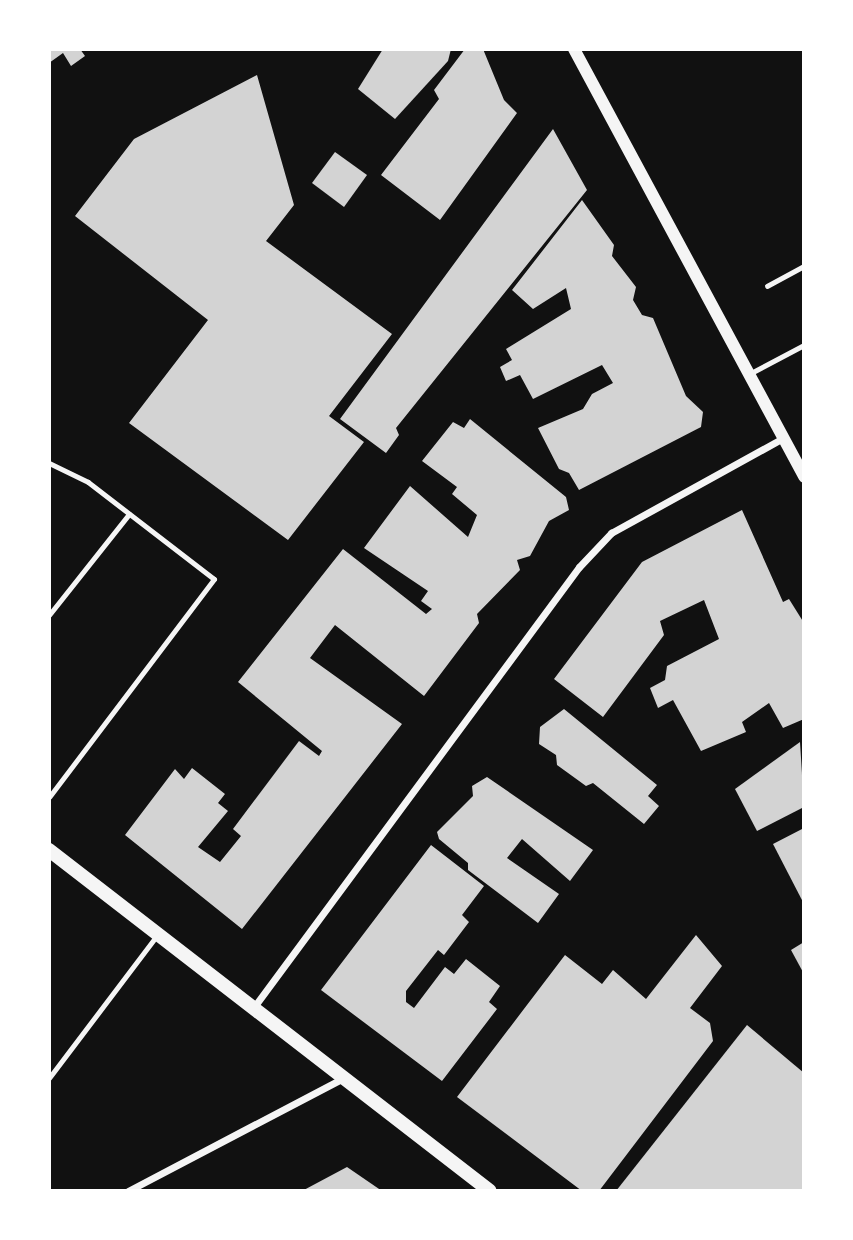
<!DOCTYPE html>
<html>
<head>
<meta charset="utf-8">
<style>
	body { margin:0 }
	#map { position:relative; width:853px; height:1240px; overflow:hidden; background:#111; font-family:"DM Sans",sans-serif }
	div>[style] { position:absolute }
	[style*='--x'] { left:calc(var(--x)*1px); top:calc(var(--y)*1px); width:calc(var(--w)*1px); rotate:calc(var(--a)*1deg) }
	.building>* { inset:0; background:#d3d3d3 }
	.path>* { height:4.5px; margin:-2.25px; padding:0 2.25px; transform-origin:2.25px; border-radius:2.25px; background:#f5f5f5 }
	.service>* { height:5px; margin:-2.5px; padding:0 2.5px; transform-origin:2.5px; border-radius:2.5px; background:#f5f5f5 }
	.minor>* { height:7px; margin:-3.5px; padding:0 3.5px; transform-origin:3.5px; border-radius:3.5px; background:#f5f5f5 }
	.tertiary>* { height:12px; margin:-6px; padding:0 6px; transform-origin:6px; border-radius:6px; background:#f5f5f5 }
	.secondary>* { height:14px; margin:-7px; padding:0 7px; transform-origin:7px; border-radius:7px; background:#f5f5f5 }
	span { translate:-50% -50%; white-space:nowrap; text-align:center; line-height:1.15; -webkit-text-stroke:7px #fff; paint-order:stroke }
	.frame { position:absolute; inset:0; border:51px solid #fff; pointer-events:none }
</style>
</head>
<body>
<div id="map">
	<div class="building">
		<div style="clip-path:polygon(49px 49px,80px 49px,85px 56px,71px 66px,63px 53px,49px 63px)"></div>
		<div style="clip-path:polygon(383px 49px,451px 49px,448px 61px,395px 119px,358px 89px)"></div>
		<div style="clip-path:polygon(465px 49px,483px 49px,504px 100px,517px 113px,440px 220px,381px 175px,439px 99px,434px 90px)"></div>
		<div style="clip-path:polygon(257px 75px,294px 205px,266px 241px,392px 334px,329px 416px,364px 442px,288px 540px,129px 423px,208px 320px,75px 216px,134px 139px)"></div>
		<div style="clip-path:polygon(553px 129px,587px 190px,396px 428px,399px 435px,386px 453px,340px 419px)"></div>
		<div style="clip-path:polygon(335px 152px,367px 175px,344px 207px,312px 183px)"></div>
		<div style="clip-path:polygon(582px 200px,614px 245px,612px 256px,636px 287px,633px 300px,642px 315px,653px 318px,686px 396px,703px 412px,701px 427px,579px 490px,569px 473px,559px 469px,538px 428px,583px 409px,592px 394px,613px 383px,602px 365px,533px 399px,520px 375px,506px 381px,500px 367px,512px 360px,506px 349px,571px 309px,566px 288px,533px 309px,512px 290px)"></div>
		<div style="clip-path:polygon(470px 419px,566px 497px,569px 510px,549px 521px,530px 556px,517px 560px,520px 570px,477px 614px,479px 623px,424px 696px,335px 625px,310px 658px,402px 724px,242px 929px,125px 835px,175px 769px,184px 779px,192px 768px,225px 794px,218px 803px,228px 811px,198px 847px,220px 862px,241px 836px,233px 829px,299px 741px,319px 756px,322px 751px,238px 682px,343px 549px,426px 614px,432px 609px,421px 601px,428px 591px,364px 548px,410px 486px,468px 537px,477px 515px,452px 494px,457px 487px,422px 461px,453px 422px,464px 428px)"></div>
		<div style="clip-path:polygon(742px 510px,783px 602px,789px 599px,804px 623px,804px 719px,783px 728px,769px 703px,742px 722px,746px 732px,701px 751px,673px 700px,658px 708px,650px 688px,665px 680px,667px 666px,719px 639px,704px 600px,660px 621px,664px 635px,603px 717px,554px 679px,642px 562px)"></div>
		<div style="clip-path:polygon(564px 709px,657px 785px,648px 796px,659px 806px,644px 824px,593px 783px,586px 786px,557px 765px,556px 755px,539px 744px,540px 727px)"></div>
		<div style="clip-path:polygon(800px 742px,804px 807px,757px 831px,735px 789px)"></div>
		<div style="clip-path:polygon(487px 777px,593px 850px,570px 881px,522px 839px,507px 858px,559px 894px,538px 923px,468px 870px,468px 863px,439px 839px,437px 832px,473px 796px,472px 786px)"></div>
		<div style="clip-path:polygon(804px 828px,804px 904px,773px 844px)"></div>
		<div style="clip-path:polygon(431px 845px,484px 886px,462px 915px,469px 922px,444px 955px,438px 950px,406px 991px,406px 1002px,414px 1008px,445px 967px,454px 974px,466px 959px,500px 986px,489px 1002px,497px 1009px,442px 1081px,321px 990px)"></div>
		<div style="clip-path:polygon(696px 935px,722px 966px,690px 1008px,710px 1023px,713px 1041px,599px 1191px,582px 1191px,457px 1097px,565px 955px,602px 984px,613px 970px,646px 999px)"></div>
		<div style="clip-path:polygon(804px 942px,804px 974px,791px 950px)"></div>
		<div style="clip-path:polygon(747px 1025px,804px 1073px,804px 1191px,616px 1191px)"></div>
		<div style="clip-path:polygon(347px 1167px,382px 1191px,302px 1191px)"></div>
	</div>
	<div class="path">
		<div style="--x:767;--y:286;--w:42;--a:-28.4"></div>
	</div>
	<div class="service">
		<div style="--x:749;--y:374;--w:62;--a:-27.8"></div>
		<div style="--x:49;--y:463;--w:43;--a:26"></div>
		<div style="--x:88;--y:482;--w:159;--a:37.6"></div>
		<div style="--x:214;--y:579;--w:273;--a:127.1"></div>
		<div style="--x:49;--y:615;--w:129;--a:-51.6"></div>
		<div style="--x:49;--y:1078;--w:179;--a:-52.9"></div>
	</div>
	<div class="minor">
		<div style="--x:254;--y:1007;--w:547;--a:-53.55"></div>
		<div style="--x:579;--y:567;--w:47;--a:-46.7"></div>
		<div style="--x:611;--y:533;--w:196;--a:-28.9"></div>
		<div style="--x:128;--y:1191;--w:243;--a:-27.7"></div>
	</div>
	<div class="tertiary">
		<div style="--x:574;--y:49;--w:486;--a:61.7"></div>
	</div>
	<div class="secondary">
		<div style="--x:49;--y:850;--w:557;--a:37.71"></div>
	</div>
	<div class="frame"></div>
</div>
</body>
</html>
